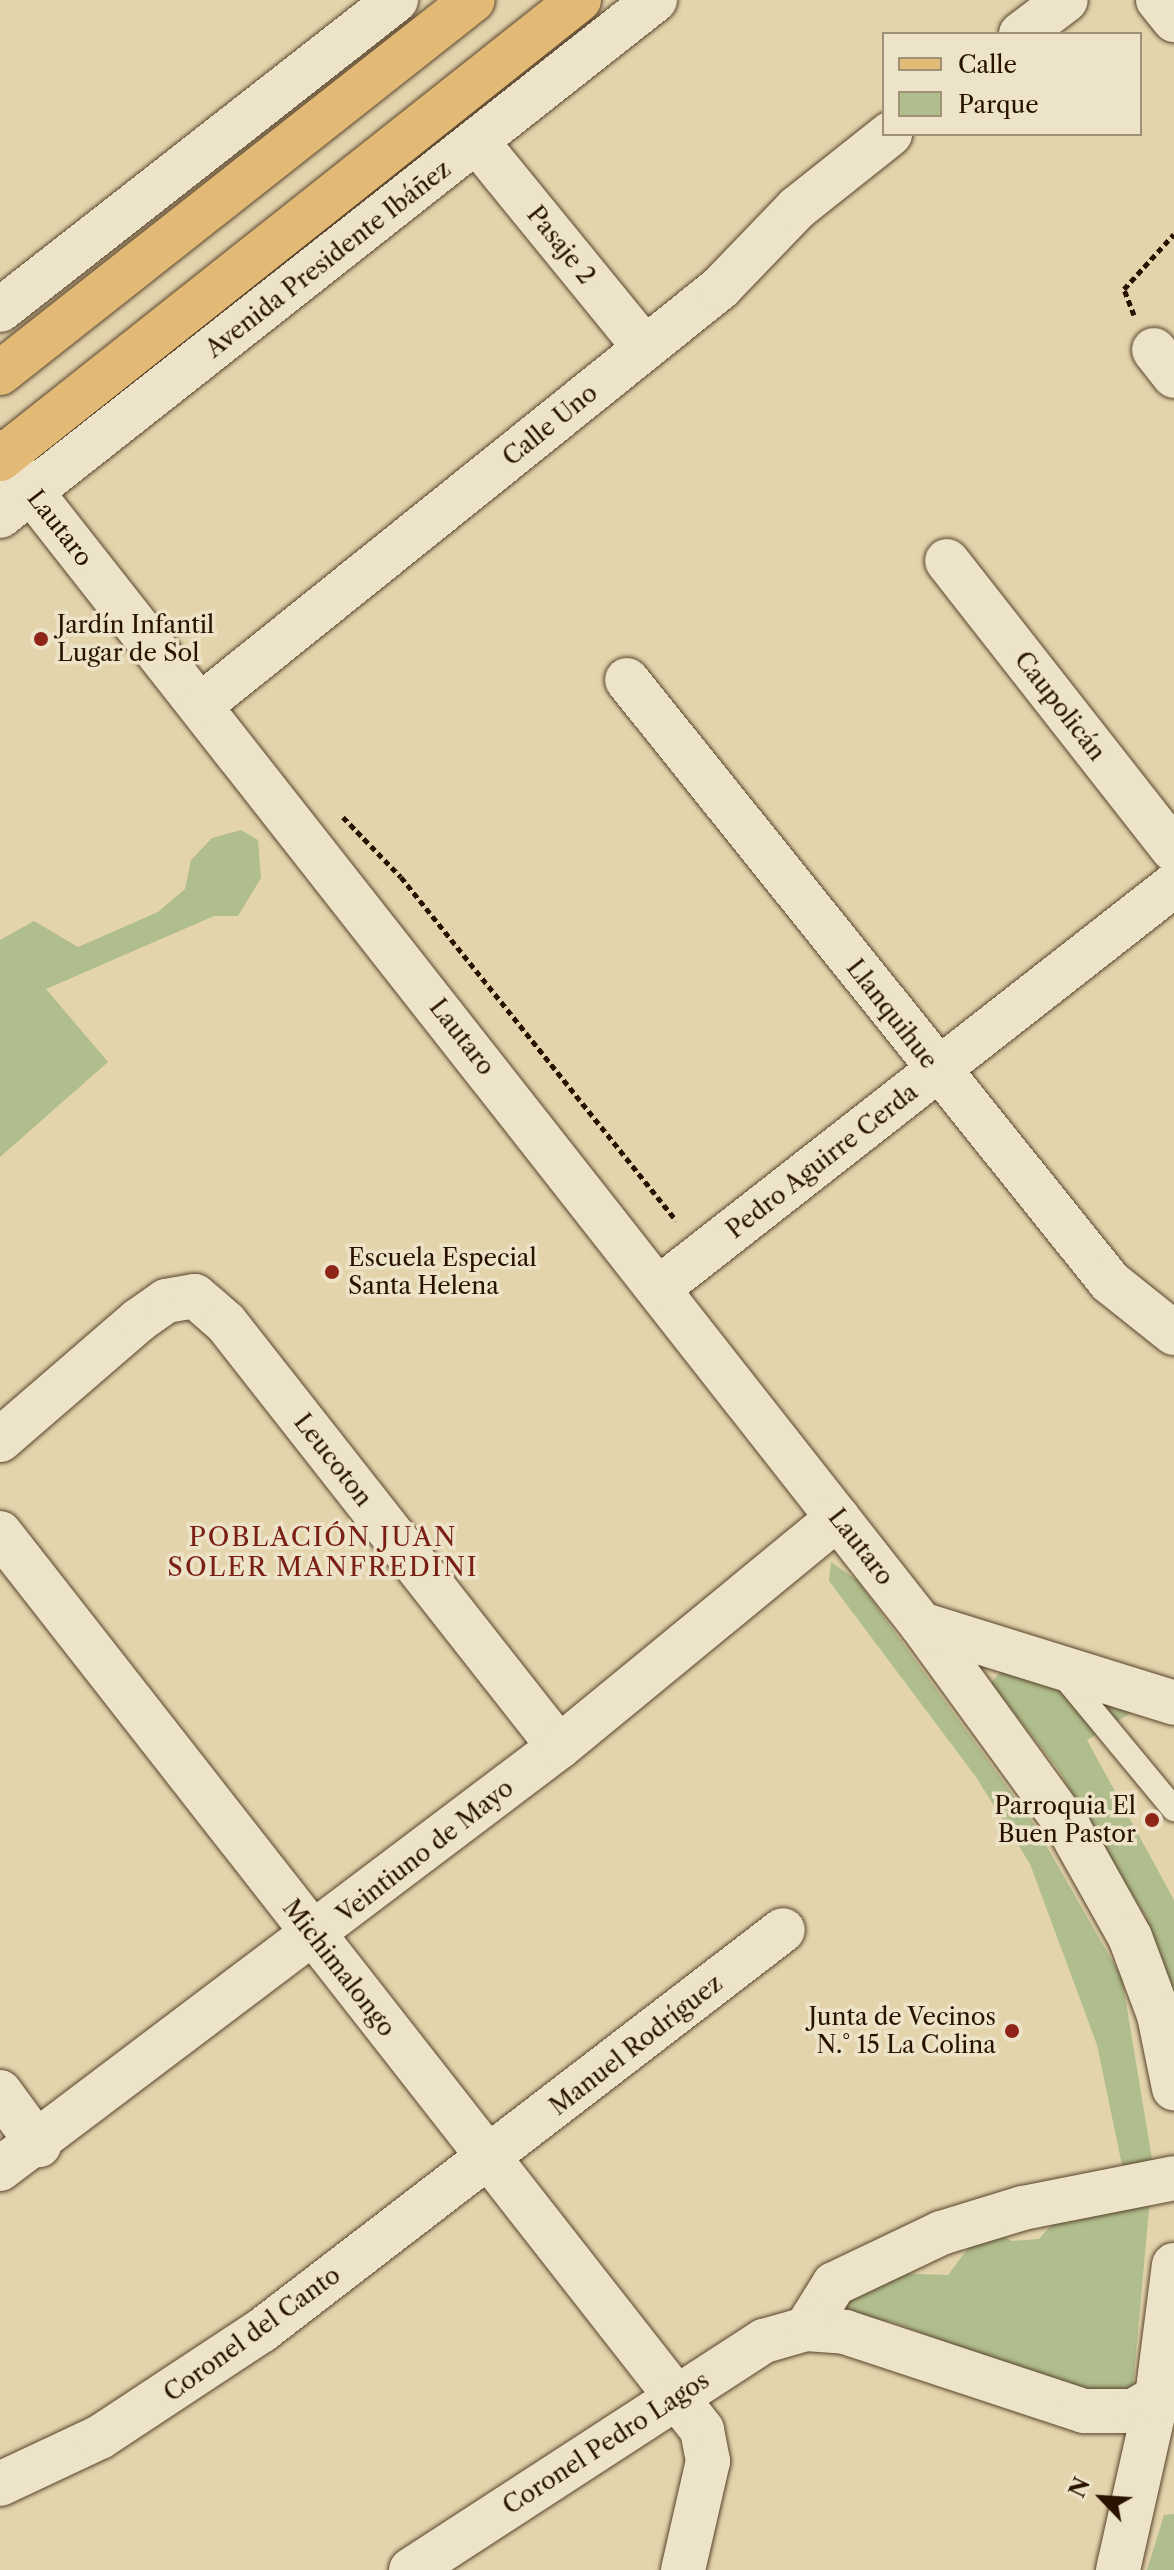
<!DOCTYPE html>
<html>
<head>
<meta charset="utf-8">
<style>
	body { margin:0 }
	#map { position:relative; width:1174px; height:2570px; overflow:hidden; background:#e3d4ac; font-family:"Libre Caslon Text",serif }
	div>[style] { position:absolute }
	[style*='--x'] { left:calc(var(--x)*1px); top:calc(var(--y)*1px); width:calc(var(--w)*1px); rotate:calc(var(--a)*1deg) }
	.green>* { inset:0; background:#b0bd8c }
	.path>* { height:5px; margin-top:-2.5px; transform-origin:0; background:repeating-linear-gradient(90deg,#291300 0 6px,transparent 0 10px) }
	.roads { filter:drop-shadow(0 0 2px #58432b) drop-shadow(0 0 2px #58432b) }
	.service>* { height:24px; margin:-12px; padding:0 12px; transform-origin:12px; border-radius:12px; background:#ede3c9 }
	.minor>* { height:44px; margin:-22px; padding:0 22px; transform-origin:22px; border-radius:22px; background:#ede3c9 }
	.primary>* { height:44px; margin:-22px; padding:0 22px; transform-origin:22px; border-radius:22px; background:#e2ba76 }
	.dots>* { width:22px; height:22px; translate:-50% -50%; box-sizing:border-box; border:4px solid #ede3c9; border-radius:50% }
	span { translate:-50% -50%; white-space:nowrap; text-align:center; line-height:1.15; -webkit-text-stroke:7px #ede3c9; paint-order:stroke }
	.street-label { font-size:24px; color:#291300 }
	.poi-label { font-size:24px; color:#291300 }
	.left { translate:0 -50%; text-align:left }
	.right { translate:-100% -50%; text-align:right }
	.neighbourhood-label { font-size:26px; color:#7a1f14; letter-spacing:2px }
	.legend { position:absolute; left:882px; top:32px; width:260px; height:104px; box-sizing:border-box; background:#ede3c9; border:2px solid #9f9079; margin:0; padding:10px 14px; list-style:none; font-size:24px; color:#291300 }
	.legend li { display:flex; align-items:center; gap:16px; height:40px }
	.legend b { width:40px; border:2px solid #9f9079 }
	.north { position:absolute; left:1062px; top:2458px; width:80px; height:80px; -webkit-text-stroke:6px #ede3c9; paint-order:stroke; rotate:295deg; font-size:22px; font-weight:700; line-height:32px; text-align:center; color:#291300 }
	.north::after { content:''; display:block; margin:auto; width:28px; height:36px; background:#291300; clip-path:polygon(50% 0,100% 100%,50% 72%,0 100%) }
</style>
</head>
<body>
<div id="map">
	<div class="green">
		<div style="clip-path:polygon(241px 830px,258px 840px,261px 878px,238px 916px,214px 916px,46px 989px,108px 1062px,0 1157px,0 940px,34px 921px,78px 947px,158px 912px,185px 889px,191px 860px,212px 838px)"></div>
		<div style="clip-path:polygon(831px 1562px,857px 1580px,1034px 1824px,1122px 1978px,1152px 2159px,1138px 2167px,1122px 2165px,1097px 2045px,1030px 1864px,976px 1777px,829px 1581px)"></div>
		<div style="clip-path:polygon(1005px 1666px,1131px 1713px,1087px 1740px,1174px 1900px,1174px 1998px,1145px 1916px,1057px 1768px,991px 1683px)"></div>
		<div style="clip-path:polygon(1150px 2199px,1132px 2397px,1061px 2385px,892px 2322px,856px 2317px,838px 2303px,888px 2273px,948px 2275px,975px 2239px,992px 2231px,1012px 2241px,1039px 2239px,1056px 2220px)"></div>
		<div style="clip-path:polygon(1174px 2514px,1174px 2570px,1147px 2570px,1164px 2515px)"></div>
	</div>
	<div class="path">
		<div style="--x:1134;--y:315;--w:28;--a:-111"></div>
		<div style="--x:1124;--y:289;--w:74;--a:-47.7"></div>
		<div style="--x:343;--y:817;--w:83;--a:46"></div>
		<div style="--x:401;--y:877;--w:440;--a:51.3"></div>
	</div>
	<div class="roads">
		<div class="service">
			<div style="--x:1058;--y:1669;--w:182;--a:50.4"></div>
		</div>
		<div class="minor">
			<div style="--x:1158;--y:0;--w:26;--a:51"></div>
			<div style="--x:1021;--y:34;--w:56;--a:-37.1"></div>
			<div style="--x:477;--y:142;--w:266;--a:50.8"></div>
			<div style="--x:0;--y:310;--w:503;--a:-38.05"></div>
			<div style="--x:1154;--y:350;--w:33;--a:52"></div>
			<div style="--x:0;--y:452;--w:1491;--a:51.84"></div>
			<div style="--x:921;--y:1624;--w:252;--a:54"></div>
			<div style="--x:1069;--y:1828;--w:125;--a:60.8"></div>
			<div style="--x:1130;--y:1937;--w:83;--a:69.6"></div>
			<div style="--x:1159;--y:2015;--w:75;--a:78.4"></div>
			<div style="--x:0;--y:516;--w:834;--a:-38.23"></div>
			<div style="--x:947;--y:561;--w:367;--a:51.9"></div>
			<div style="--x:627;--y:680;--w:772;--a:51.26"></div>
			<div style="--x:1110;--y:1282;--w:82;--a:38.6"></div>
			<div style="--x:201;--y:705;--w:666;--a:-38.78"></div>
			<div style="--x:720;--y:288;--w:111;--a:-46.1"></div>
			<div style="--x:797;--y:208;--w:119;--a:-38.5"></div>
			<div style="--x:659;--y:1288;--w:654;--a:-38.04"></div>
			<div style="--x:0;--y:1440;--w:184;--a:-40.8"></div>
			<div style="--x:139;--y:1320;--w:33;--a:-35"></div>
			<div style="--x:166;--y:1301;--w:29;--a:-10"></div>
			<div style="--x:195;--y:1296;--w:41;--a:41.1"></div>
			<div style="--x:226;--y:1323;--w:539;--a:51.85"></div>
			<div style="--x:0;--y:1533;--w:1139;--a:51.95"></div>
			<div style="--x:702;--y:2430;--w:32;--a:79"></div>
			<div style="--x:708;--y:2461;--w:112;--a:102.9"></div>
			<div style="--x:921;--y:1624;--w:265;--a:17.3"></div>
			<div style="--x:0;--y:2092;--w:66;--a:53.7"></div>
			<div style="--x:0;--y:2169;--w:700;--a:-37.05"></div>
			<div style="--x:559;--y:1747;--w:361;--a:-39.4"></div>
			<div style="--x:806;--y:2329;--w:53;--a:-58.1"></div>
			<div style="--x:834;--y:2284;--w:119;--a:-25.5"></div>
			<div style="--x:941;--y:2233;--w:86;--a:-17"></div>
			<div style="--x:1023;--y:2208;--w:154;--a:-11.2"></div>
			<div style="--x:0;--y:2484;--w:110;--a:-25.2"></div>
			<div style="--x:100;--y:2437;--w:193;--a:-33.4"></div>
			<div style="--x:261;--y:2331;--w:658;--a:-37.53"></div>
			<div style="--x:411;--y:2570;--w:421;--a:-33"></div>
			<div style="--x:764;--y:2341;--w:44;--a:-15.9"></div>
			<div style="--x:806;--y:2329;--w:39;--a:4"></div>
			<div style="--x:845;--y:2332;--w:252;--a:18.3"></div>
			<div style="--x:1084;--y:2411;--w:49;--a:0"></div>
			<div style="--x:1133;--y:2411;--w:28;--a:-30"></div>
			<div style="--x:1118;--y:2570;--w:177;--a:-77.3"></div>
			<div style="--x:1157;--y:2397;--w:133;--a:-82.7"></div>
		</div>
		<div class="primary">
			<div style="--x:0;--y:373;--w:602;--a:-38.26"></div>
			<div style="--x:0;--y:459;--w:739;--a:-38.41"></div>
		</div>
	</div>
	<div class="dots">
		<div style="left:41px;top:639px;background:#8f2418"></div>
		<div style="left:332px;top:1272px;background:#8f2418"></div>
		<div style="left:1152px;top:1820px;background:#8f2418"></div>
		<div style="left:1012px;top:2031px;background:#8f2418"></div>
	</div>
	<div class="street-label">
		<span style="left:561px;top:245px;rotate:51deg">Pasaje 2</span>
		<span style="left:328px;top:259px;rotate:-38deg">Avenida Presidente Ibáñez</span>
		<span style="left:550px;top:425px;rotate:-39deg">Calle Uno</span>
		<span style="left:60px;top:528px;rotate:52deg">Lautaro</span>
		<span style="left:1060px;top:706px;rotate:52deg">Caupolicán</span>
		<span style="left:892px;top:1014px;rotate:52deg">Llanquihue</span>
		<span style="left:462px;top:1037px;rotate:52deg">Lautaro</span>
		<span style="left:822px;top:1161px;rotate:-38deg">Pedro Aguirre Cerda</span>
		<span style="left:333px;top:1460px;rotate:52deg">Leucoton</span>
		<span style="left:861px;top:1547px;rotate:52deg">Lautaro</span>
		<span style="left:425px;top:1851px;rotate:-38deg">Veintiuno de Mayo</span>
		<span style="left:339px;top:1968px;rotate:52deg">Michimalongo</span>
		<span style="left:636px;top:2045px;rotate:-38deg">Manuel Rodríguez</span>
		<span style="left:252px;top:2334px;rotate:-36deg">Coronel del Canto</span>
		<span style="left:606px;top:2443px;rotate:-33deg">Coronel Pedro Lagos</span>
	</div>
	<div class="poi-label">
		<span class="left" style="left:57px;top:639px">Jardín Infantil<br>Lugar de Sol</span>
		<span class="left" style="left:348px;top:1272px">Escuela Especial<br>Santa Helena</span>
		<span class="right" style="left:1136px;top:1820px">Parroquia El<br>Buen Pastor</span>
		<span class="right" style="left:996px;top:2031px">Junta de Vecinos<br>N.° 15 La Colina</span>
	</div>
	<div class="neighbourhood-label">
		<span style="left:323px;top:1553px">POBLACIÓN JUAN<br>SOLER MANFREDINI</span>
	</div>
	<ul class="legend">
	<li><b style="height:10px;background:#e2ba76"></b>Calle</li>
	<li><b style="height:22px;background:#b0bd8c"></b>Parque</li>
	</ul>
	<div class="north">N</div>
</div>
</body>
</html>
